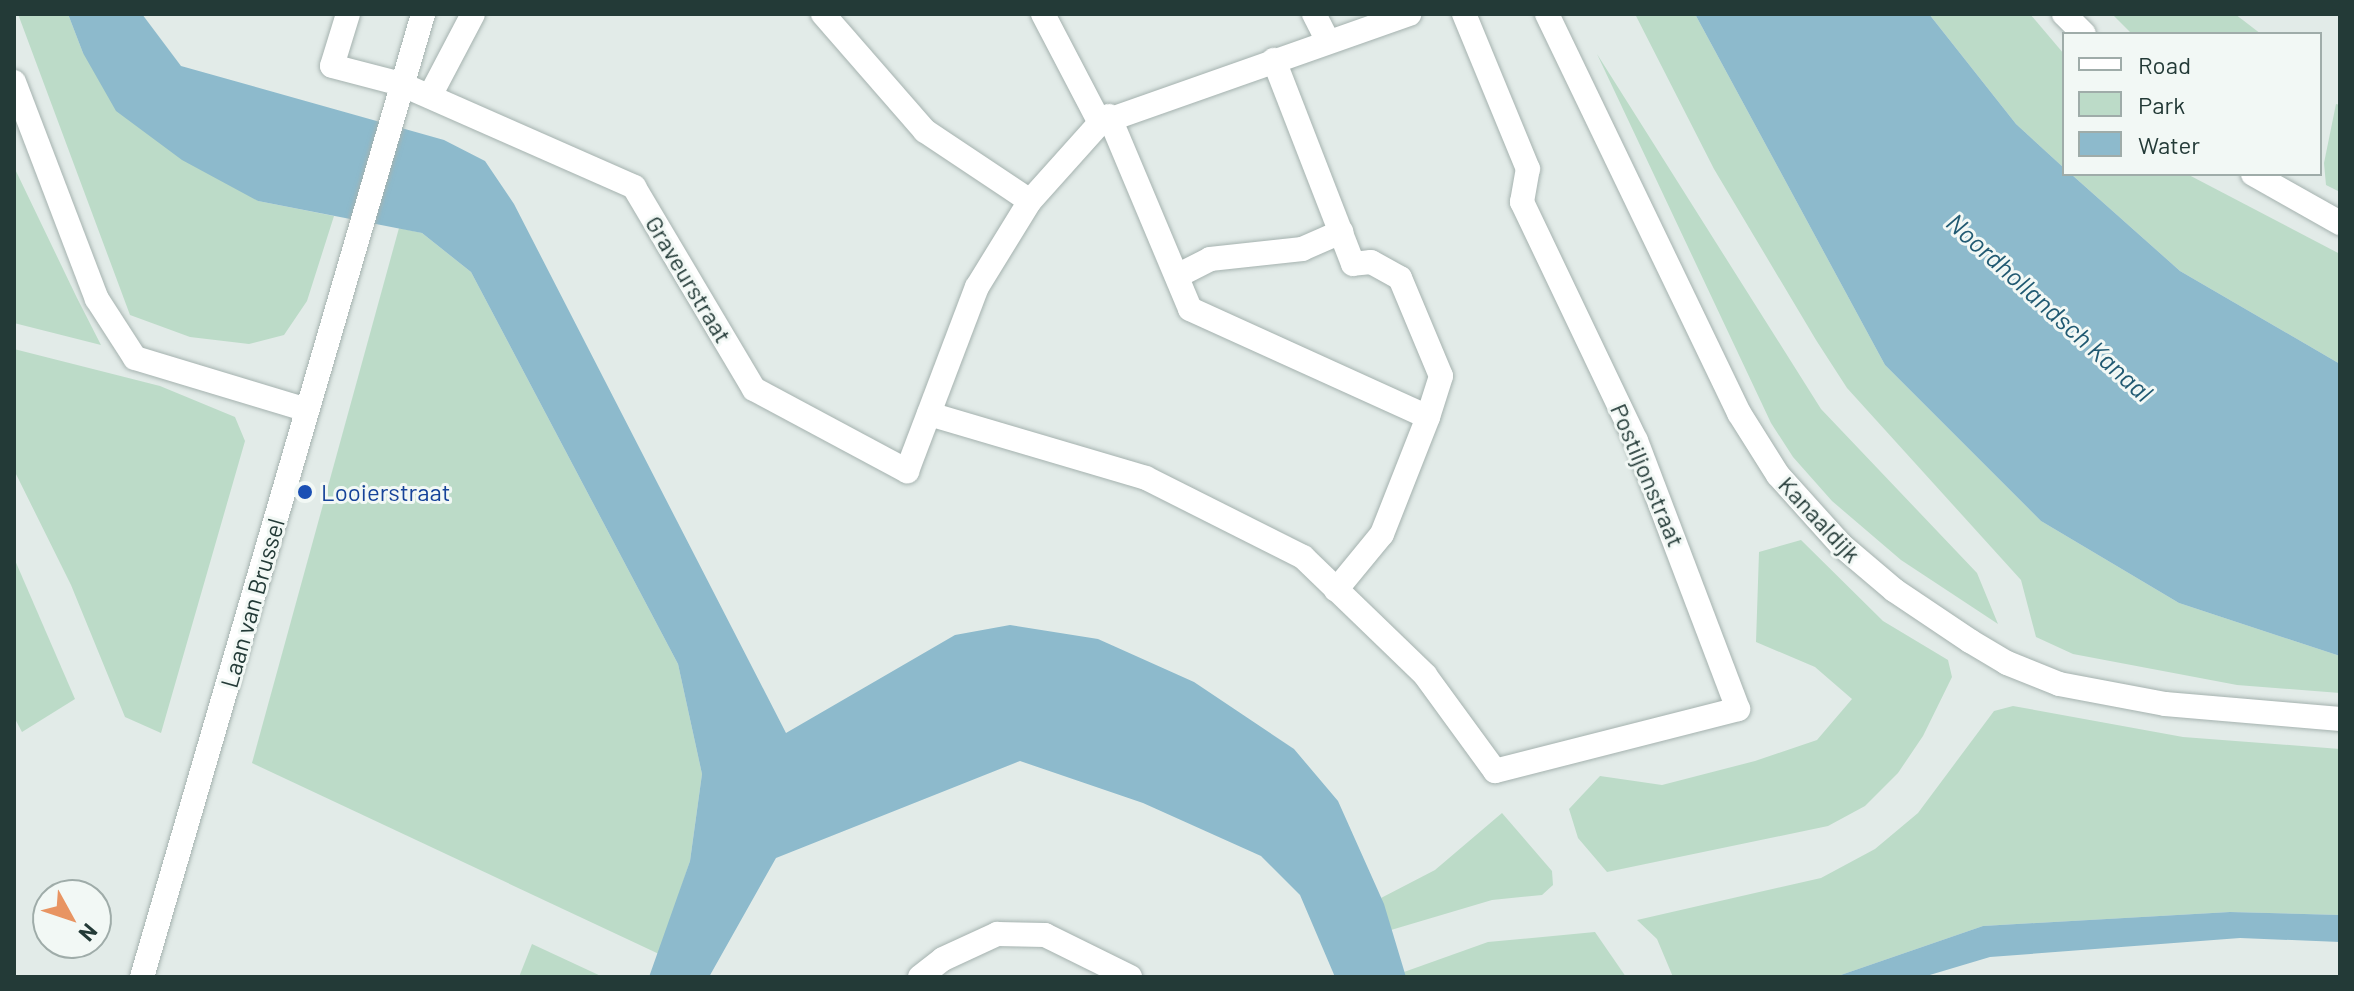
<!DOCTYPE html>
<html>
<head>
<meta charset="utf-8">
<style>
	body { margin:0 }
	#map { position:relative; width:2354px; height:991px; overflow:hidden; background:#e2ebe8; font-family:Barlow,sans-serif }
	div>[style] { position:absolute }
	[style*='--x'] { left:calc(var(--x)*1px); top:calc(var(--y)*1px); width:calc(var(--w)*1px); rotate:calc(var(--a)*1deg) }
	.green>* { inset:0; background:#bcdbc8 }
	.water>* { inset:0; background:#8dbacc }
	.roads { filter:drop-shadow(0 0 2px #a5b2af) drop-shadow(0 0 2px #a5b2af) }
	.pedestrian>* { height:24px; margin:-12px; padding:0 12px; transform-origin:12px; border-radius:12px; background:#fff }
	.minor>* { height:24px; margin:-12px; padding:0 12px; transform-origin:12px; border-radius:12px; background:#fff }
	.tertiary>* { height:24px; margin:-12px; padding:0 12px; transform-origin:12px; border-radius:12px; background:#fff }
	.dots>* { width:22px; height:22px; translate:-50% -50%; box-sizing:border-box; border:4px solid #f2f8f5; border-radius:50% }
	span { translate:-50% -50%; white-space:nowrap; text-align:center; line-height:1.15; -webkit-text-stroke:6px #f2f8f5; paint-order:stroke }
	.street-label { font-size:24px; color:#233a37 }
	.transit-label { font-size:24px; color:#164399 }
	.left { translate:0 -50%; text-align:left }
	.water-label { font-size:26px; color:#215a72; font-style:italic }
	.frame { position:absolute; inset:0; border:16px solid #233a37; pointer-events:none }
	.legend { position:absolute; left:2062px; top:32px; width:260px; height:144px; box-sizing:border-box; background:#f2f8f5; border:2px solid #9faca9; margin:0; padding:10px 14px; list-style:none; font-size:24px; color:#233a37 }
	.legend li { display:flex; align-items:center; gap:16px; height:40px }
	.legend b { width:40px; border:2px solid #9faca9 }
	.north { position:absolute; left:32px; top:879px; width:80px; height:80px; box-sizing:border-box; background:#f2f8f5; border:2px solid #9faca9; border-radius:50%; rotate:130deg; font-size:22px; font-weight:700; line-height:32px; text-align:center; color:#233a37 }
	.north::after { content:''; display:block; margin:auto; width:28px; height:36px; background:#e89462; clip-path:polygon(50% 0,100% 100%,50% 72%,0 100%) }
</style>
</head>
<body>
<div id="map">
	<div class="green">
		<div style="clip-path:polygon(18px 14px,68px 14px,83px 53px,258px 201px,334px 216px,307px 301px,284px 335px,249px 344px,190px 337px,130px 315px)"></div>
		<div style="clip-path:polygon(1635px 14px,1695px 14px,1885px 365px,2041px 521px,2179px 603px,2340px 656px,2340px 693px,2237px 685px,2073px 654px,2036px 637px,2021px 580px,1847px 388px,1816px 340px,1714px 169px)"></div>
		<div style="clip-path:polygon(1929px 14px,2030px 14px,2064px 54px,2064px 168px,2016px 124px)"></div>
		<div style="clip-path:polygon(2112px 14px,2235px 14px,2261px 34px,2132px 34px)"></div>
		<div style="clip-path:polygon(1597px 54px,1821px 409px,1977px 573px,1998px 624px,1901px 560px,1832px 501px,1793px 457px,1771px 423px)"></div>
		<div style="clip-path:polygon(2336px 104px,2340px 105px,2340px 192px,2326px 185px,2324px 163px)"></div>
		<div style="clip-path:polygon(14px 167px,77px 298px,101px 345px,14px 323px)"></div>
		<div style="clip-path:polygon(2071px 174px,2187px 174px,2340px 254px,2340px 364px,2180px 271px)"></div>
		<div style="clip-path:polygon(399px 228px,422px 233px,471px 272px,678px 664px,702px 774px,690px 861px,659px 954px,252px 763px)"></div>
		<div style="clip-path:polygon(14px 349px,160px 386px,235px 417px,245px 441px,161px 733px,125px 717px,71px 585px,14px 470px)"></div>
		<div style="clip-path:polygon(1801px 540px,1883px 621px,1948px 660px,1952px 677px,1923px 736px,1898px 773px,1865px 806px,1828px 826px,1607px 872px,1578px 838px,1569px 809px,1600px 776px,1662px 785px,1755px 761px,1817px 740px,1852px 699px,1815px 667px,1756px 642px,1759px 552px)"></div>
		<div style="clip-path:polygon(14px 558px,75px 699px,22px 732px,14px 717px)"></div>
		<div style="clip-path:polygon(2013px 706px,2183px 737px,2340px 749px,2340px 915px,2230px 912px,1983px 926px,1835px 977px,1673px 977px,1657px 939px,1637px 920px,1821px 878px,1875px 849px,1918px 813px,1994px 711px)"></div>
		<div style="clip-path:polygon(1502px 813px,1552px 871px,1553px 885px,1542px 895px,1492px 900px,1391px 930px,1381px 898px,1435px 870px)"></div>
		<div style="clip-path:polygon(1595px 932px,1626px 977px,1406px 977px,1404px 972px,1488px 942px)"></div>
		<div style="clip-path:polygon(532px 944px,603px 977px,519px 977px)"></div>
	</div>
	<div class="water">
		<div style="clip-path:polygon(68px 14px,142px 14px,181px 66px,444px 140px,485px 161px,514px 204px,786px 733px,955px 635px,1010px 625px,1098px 639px,1194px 682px,1294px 749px,1338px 801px,1384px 904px,1406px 977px,1335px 977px,1300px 895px,1261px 856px,1143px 803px,1020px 761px,776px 858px,709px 977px,649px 977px,690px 861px,702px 774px,678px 664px,471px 272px,422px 233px,258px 201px,182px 160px,116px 111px,83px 53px)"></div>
		<div style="clip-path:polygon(1695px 14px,1929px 14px,2016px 124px,2064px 168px,2064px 174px,2071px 174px,2180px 271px,2340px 364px,2340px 656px,2179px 603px,2041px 521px,1885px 365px)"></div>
		<div style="clip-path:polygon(2230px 912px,2340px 915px,2340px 942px,2240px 938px,1990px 957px,1923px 977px,1835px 977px,1983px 926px)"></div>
	</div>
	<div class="roads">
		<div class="pedestrian">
			<div style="--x:348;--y:14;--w:54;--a:107.1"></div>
			<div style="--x:332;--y:66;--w:71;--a:14.6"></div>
			<div style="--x:823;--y:14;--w:155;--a:48.9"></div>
			<div style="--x:925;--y:131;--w:126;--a:33.7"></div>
			<div style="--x:1314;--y:14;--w:30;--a:63"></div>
			<div style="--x:431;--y:94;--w:90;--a:-62.3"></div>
			<div style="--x:1109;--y:116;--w:209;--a:67.2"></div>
			<div style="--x:1190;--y:309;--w:261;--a:24.4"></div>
			<div style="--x:1428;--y:417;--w:43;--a:-72.4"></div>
			<div style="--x:1441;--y:376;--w:106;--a:-112.7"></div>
			<div style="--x:1400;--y:278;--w:33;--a:-151"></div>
			<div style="--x:1371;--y:262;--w:18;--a:174"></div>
			<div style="--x:1353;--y:264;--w:219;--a:-111.2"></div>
			<div style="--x:1177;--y:276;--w:37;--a:-27"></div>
			<div style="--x:1210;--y:259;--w:93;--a:-6.2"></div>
			<div style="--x:1302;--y:249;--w:43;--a:-23.6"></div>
			<div style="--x:1336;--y:590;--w:72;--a:-50.6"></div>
			<div style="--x:1382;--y:534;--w:126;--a:-68.5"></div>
			<div style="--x:920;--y:977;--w:29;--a:-38"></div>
			<div style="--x:943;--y:959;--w:60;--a:-24.8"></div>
			<div style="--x:997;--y:934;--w:48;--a:1.2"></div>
			<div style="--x:1045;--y:935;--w:95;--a:26.3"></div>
		</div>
		<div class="minor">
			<div style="--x:1043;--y:14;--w:123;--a:62.4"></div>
			<div style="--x:1100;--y:123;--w:328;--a:-19.4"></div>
			<div style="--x:2064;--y:14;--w:28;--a:45"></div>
			<div style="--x:14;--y:82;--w:232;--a:69.1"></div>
			<div style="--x:97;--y:299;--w:70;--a:57.2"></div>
			<div style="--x:135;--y:358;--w:177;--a:16.8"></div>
			<div style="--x:401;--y:84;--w:255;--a:23.8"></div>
			<div style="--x:634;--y:187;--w:235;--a:59.3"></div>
			<div style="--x:754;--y:389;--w:174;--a:28.2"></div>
			<div style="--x:907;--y:471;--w:197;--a:-69.2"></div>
			<div style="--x:977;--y:287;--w:101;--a:-58.4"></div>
			<div style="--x:1030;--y:201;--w:105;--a:-48.1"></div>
			<div style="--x:2253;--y:174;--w:100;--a:29.4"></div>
			<div style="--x:929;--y:414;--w:226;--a:16.4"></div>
			<div style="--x:1146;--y:478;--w:176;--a:26.7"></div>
			<div style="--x:1303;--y:557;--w:170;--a:44"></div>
			<div style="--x:1425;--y:675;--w:119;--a:53.9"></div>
			<div style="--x:1495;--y:771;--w:251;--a:-14.3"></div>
			<div style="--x:1738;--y:709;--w:287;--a:-110.8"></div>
			<div style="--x:1636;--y:441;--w:265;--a:-115.5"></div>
			<div style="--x:1522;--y:202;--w:34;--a:-80"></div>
			<div style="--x:1528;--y:169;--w:168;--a:-112.4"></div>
		</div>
		<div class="tertiary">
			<div style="--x:1547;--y:14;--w:443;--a:64.3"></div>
			<div style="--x:1739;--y:413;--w:73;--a:57.8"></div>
			<div style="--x:1778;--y:475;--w:94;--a:48"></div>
			<div style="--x:1841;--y:545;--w:70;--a:40.3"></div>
			<div style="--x:1894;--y:590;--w:92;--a:33.9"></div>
			<div style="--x:1970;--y:641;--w:43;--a:30.7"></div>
			<div style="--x:2007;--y:663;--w:56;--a:22"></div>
			<div style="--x:2059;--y:684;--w:108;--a:10.7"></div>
			<div style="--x:2165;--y:704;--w:176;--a:4.9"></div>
			<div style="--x:142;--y:977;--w:1003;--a:-73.73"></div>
		</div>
	</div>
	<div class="dots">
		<div style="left:305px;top:492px;background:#1a4fb4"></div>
	</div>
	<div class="street-label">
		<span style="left:689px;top:279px;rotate:59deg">Graveurstraat</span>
		<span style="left:1648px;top:475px;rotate:67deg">Postiljonstraat</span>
		<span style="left:1820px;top:519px;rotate:47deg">Kanaaldijk</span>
		<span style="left:252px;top:603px;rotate:-74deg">Laan van Brussel</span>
	</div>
	<div class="transit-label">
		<span class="left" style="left:321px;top:492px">Looierstraat</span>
	</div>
	<div class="water-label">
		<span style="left:2050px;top:307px;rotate:42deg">Noordhollandsch Kanaal</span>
	</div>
	<div class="frame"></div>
	<ul class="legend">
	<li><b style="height:10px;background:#fff"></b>Road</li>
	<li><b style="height:22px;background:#bcdbc8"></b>Park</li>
	<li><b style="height:22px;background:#8dbacc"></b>Water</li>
	</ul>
	<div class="north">N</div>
</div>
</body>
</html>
